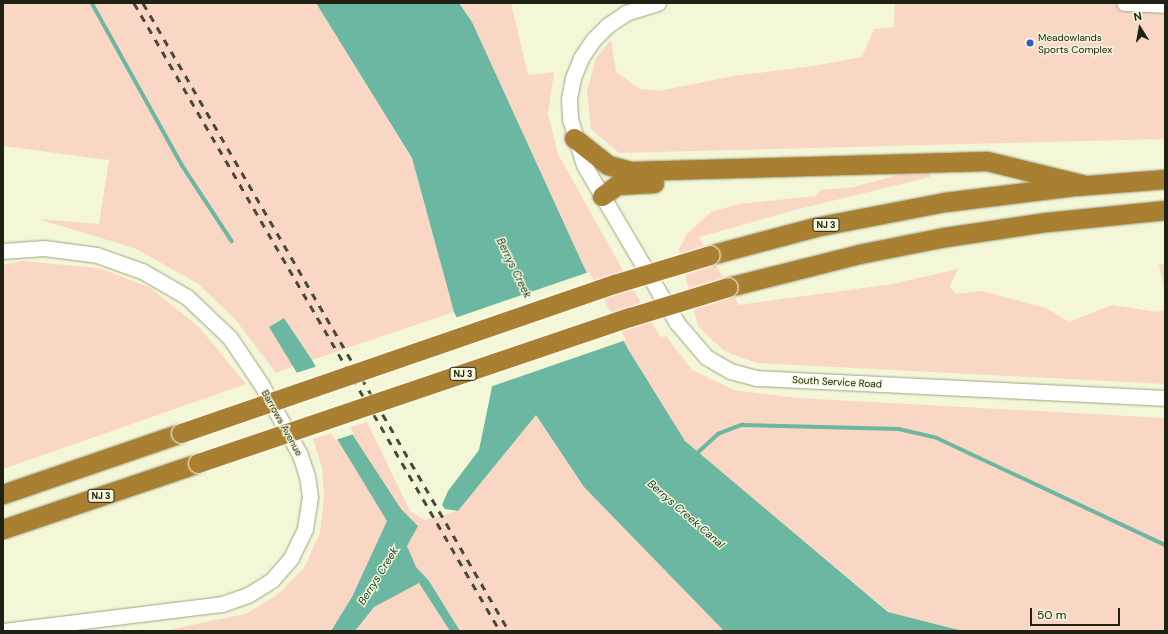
<!DOCTYPE html>
<html>
<head>
<meta charset="utf-8">
<style>
	body { margin:0 }
	#map { position:relative; width:1168px; height:634px; overflow:hidden; background:#f4f7d7; font-family:"DM Sans",sans-serif }
	div>[style] { position:absolute }
	[style*='--x'] { left:calc(var(--x)*1px); top:calc(var(--y)*1px); width:calc(var(--w)*1px); rotate:calc(var(--a)*1deg) }
	.green>* { inset:0; background:#fad7c4 }
	.water>* { inset:0; background:#6cb7a2 }
	.pier>* { inset:0; background:#f4f7d7 }
	.stream>* { height:3.5px; margin:-1.75px; padding:0 1.75px; transform-origin:1.75px; border-radius:1.75px; background:#6cb7a2 }
	.roads { filter:drop-shadow(0 0 1px #9fa183) drop-shadow(0 0 1px #9fa183) }
	.secondary>* { height:15px; margin:-7.5px; padding:0 7.5px; transform-origin:7.5px; border-radius:7.5px; background:#fff }
	.highway>* { height:19px; margin:-9.5px; padding:0 9.5px; transform-origin:9.5px; border-radius:9.5px; background:#a98032 }
	.rail>* { height:3px; margin-top:-1.5px; transform-origin:0; background:repeating-linear-gradient(90deg,#484939 0 7px,transparent 0 14px) }
	.bridges { filter:drop-shadow(0 0 1px #fff) drop-shadow(0 0 1px #fff) }
	.highway-bridge>* { height:19px; margin:-9.5px; padding:0 9.5px; transform-origin:9.5px; border-radius:9.5px; background:#a98032 }
	.dots>* { width:11px; height:11px; translate:-50% -50%; box-sizing:border-box; border:2px solid #f4f7d7; border-radius:50% }
	span { translate:-50% -50%; white-space:nowrap; text-align:center; line-height:1.15; -webkit-text-stroke:3px #f4f7d7; paint-order:stroke }
	.shield-label span { padding:1px 3px; background:#f4f7d7; border:1px solid; border-radius:3px; -webkit-text-stroke-width:0 }
	.shield-label { font-size:9px; color:#202115; font-weight:700 }
	.poi-label { font-size:10px; color:#202115 }
	.left { translate:0 -50%; text-align:left }
	.street-label { font-size:10px; color:#202115 }
	.water-label { font-size:11px; color:#0d3229; font-style:italic }
	.frame { position:absolute; inset:0; border:4px solid #202115; pointer-events:none }
	.north { position:absolute; left:1120px; top:8px; width:40px; height:40px; -webkit-text-stroke:3px #f4f7d7; paint-order:stroke; rotate:349deg; font-size:11px; font-weight:700; line-height:16px; text-align:center; color:#202115 }
	.north::after { content:''; display:block; margin:auto; width:14px; height:18px; background:#202115; clip-path:polygon(50% 0,100% 100%,50% 72%,0 100%) }
	.scale { position:absolute; left:1030px; top:608px; width:90px; height:18px; box-sizing:border-box; border:2px solid #202115; border-top:0; padding-left:5px; font-size:12px; line-height:14px; white-space:nowrap; color:#202115; -webkit-text-stroke:3px #f4f7d7; paint-order:stroke }
</style>
</head>
<body>
<div id="map">
	<div class="green">
		<div style="clip-path:polygon(3px 3px,316px 3px,412px 158px,454px 312px,312px 360px,284px 318px,269px 327px,294px 366px,276px 373px,234px 318px,197px 283px,134px 248px,38px 219px,99px 224px,109px 160px,3px 146px)"></div>
		<div style="clip-path:polygon(459px 3px,511px 3px,528px 75px,554px 72px,548px 114px,558px 154px,660px 337px,666px 336px,692px 370px,734px 390px,799px 398px,1165px 418px,1165px 631px,963px 631px,889px 612px,685px 441px,628px 349px,584px 267px,472px 22px)"></div>
		<div style="clip-path:polygon(895px 3px,1165px 3px,1165px 139px,619px 153px,591px 129px,587px 91px,596px 58px,611px 40px,616px 72px,640px 89px,659px 91px,734px 76px,813px 66px,862px 57px,874px 29px,894px 27px)"></div>
		<div style="clip-path:polygon(930px 171px,930px 177px,799px 209px,699px 237px,739px 305px,893px 284px,958px 269px,950px 286px,955px 294px,982px 291px,1046px 308px,1069px 322px,1112px 305px,1157px 312px,1165px 310px,1165px 384px,757px 363px,724px 351px,698px 326px,679px 249px,687px 234px,711px 212px,739px 204px,816px 196px,820px 190px,853px 187px,905px 173px)"></div>
		<div style="clip-path:polygon(23px 261px,99px 268px,149px 287px,199px 327px,246px 384px,3px 469px,3px 265px)"></div>
		<div style="clip-path:polygon(1159px 264px,1165px 264px,1165px 295px)"></div>
		<div style="clip-path:polygon(536px 415px,584px 487px,724px 631px,163px 631px,245px 614px,277px 595px,304px 568px,320px 533px,324px 496px,322px 468px,313px 439px,367px 422px,410px 511px,425px 520px,458px 511px)"></div>
	</div>
	<div class="water">
		<div style="clip-path:polygon(316px 3px,459px 3px,472px 22px,584px 267px,628px 349px,685px 441px,888px 612px,963px 631px,724px 631px,584px 487px,536px 415px,458px 511px,445px 509px,442px 505px,448px 491px,479px 450px,492px 387px,454px 312px,412px 158px)"></div>
		<div style="clip-path:polygon(284px 318px,312px 360px,354px 437px,401px 509px,418px 526px,407px 546px,416px 567px,429px 581px,460px 631px,450px 631px,419px 583px,374px 607px,355px 631px,331px 631px,352px 597px,387px 521px,269px 327px)"></div>
	</div>
	<div class="pier">
		<div style="clip-path:polygon(589px 272px,626px 340px,490px 387px,455px 318px)"></div>
		<div style="clip-path:polygon(318px 366px,354px 434px,335px 440px,296px 373px)"></div>
	</div>
	<div class="stream">
		<div style="--x:92;--y:3;--w:185;--a:60.9"></div>
		<div style="--x:182;--y:165;--w:91;--a:56.7"></div>
		<div style="--x:695;--y:455;--w:31;--a:-42"></div>
		<div style="--x:718;--y:434;--w:26;--a:-21"></div>
		<div style="--x:742;--y:425;--w:157;--a:1.5"></div>
		<div style="--x:899;--y:429;--w:39;--a:13"></div>
		<div style="--x:937;--y:438;--w:252;--a:25.1"></div>
	</div>
	<div class="roads">
		<div class="secondary">
			<div style="--x:658;--y:3;--w:34;--a:163"></div>
			<div style="--x:626;--y:13;--w:22;--a:146"></div>
			<div style="--x:608;--y:25;--w:21;--a:135"></div>
			<div style="--x:593;--y:40;--w:22;--a:124"></div>
			<div style="--x:581;--y:58;--w:22;--a:112"></div>
			<div style="--x:573;--y:78;--w:21;--a:101"></div>
			<div style="--x:569;--y:99;--w:20;--a:87"></div>
			<div style="--x:570;--y:119;--w:48;--a:73.1"></div>
			<div style="--x:584;--y:165;--w:183;--a:59.5"></div>
			<div style="--x:677;--y:323;--w:45;--a:49.5"></div>
			<div style="--x:706;--y:357;--w:28;--a:30"></div>
			<div style="--x:730;--y:371;--w:28;--a:15"></div>
			<div style="--x:757;--y:378;--w:408;--a:2.8"></div>
			<div style="--x:1124;--y:3;--w:41;--a:2.8"></div>
			<div style="--x:3;--y:251;--w:41;--a:-4.2"></div>
			<div style="--x:44;--y:248;--w:53;--a:7.5"></div>
			<div style="--x:97;--y:255;--w:48;--a:19.6"></div>
			<div style="--x:142;--y:271;--w:52;--a:30"></div>
			<div style="--x:187;--y:297;--w:59;--a:43.6"></div>
			<div style="--x:230;--y:338;--w:55;--a:56"></div>
			<div style="--x:261;--y:384;--w:81;--a:61.2"></div>
			<div style="--x:300;--y:455;--w:22;--a:72"></div>
			<div style="--x:307;--y:476;--w:21;--a:82"></div>
			<div style="--x:310;--y:497;--w:32;--a:99"></div>
			<div style="--x:305;--y:529;--w:32;--a:116"></div>
			<div style="--x:291;--y:558;--w:29;--a:131"></div>
			<div style="--x:272;--y:580;--w:28;--a:148"></div>
			<div style="--x:248;--y:595;--w:28;--a:161"></div>
			<div style="--x:222;--y:604;--w:221;--a:173"></div>
		</div>
		<div class="highway">
			<div style="--x:574;--y:138;--w:43;--a:38.5"></div>
			<div style="--x:608;--y:165;--w:24;--a:15"></div>
			<div style="--x:631;--y:171;--w:356;--a:-1.6"></div>
			<div style="--x:987;--y:161;--w:101;--a:13.8"></div>
			<div style="--x:602;--y:196;--w:19;--a:-36"></div>
			<div style="--x:617;--y:185;--w:37;--a:-3"></div>
			<div style="--x:710;--y:255;--w:109;--a:-14.9"></div>
			<div style="--x:815;--y:227;--w:132;--a:-10.9"></div>
			<div style="--x:945;--y:202;--w:132;--a:-7"></div>
			<div style="--x:1076;--y:186;--w:89;--a:-4.5"></div>
			<div style="--x:728;--y:287;--w:135;--a:-14.1"></div>
			<div style="--x:859;--y:254;--w:88;--a:-11.2"></div>
			<div style="--x:945;--y:237;--w:103;--a:-8.4"></div>
			<div style="--x:1047;--y:222;--w:119;--a:-5.8"></div>
			<div style="--x:3;--y:494;--w:188;--a:-18.9"></div>
			<div style="--x:3;--y:529;--w:206;--a:-18.7"></div>
		</div>
	</div>
	<div class="rail">
		<div style="--x:134;--y:3;--w:727;--a:59.77"></div>
		<div style="--x:143;--y:3;--w:727;--a:59.77"></div>
	</div>
	<div class="bridges">
		<div class="highway-bridge">
			<div style="--x:181;--y:433;--w:458;--a:-19"></div>
			<div style="--x:614;--y:284;--w:100;--a:-16.8"></div>
			<div style="--x:198;--y:463;--w:456;--a:-18.7"></div>
			<div style="--x:630;--y:317;--w:102;--a:-17"></div>
		</div>
	</div>
	<div class="dots">
		<div style="left:1030px;top:43px;background:#3558c9"></div>
	</div>
	<div class="shield-label">
		<span style="left:826px;top:225px">NJ 3</span>
		<span style="left:463px;top:374px">NJ 3</span>
		<span style="left:101px;top:496px">NJ 3</span>
	</div>
	<div class="poi-label">
		<span class="left" style="left:1038px;top:43px">Meadowlands<br>Sports Complex</span>
	</div>
	<div class="street-label">
		<span style="left:837px;top:382px;rotate:3deg">South Service Road</span>
		<span style="left:282px;top:423px;rotate:61deg">Barrows Avenue</span>
	</div>
	<div class="water-label">
		<span style="left:514px;top:268px;rotate:64deg">Berrys Creek</span>
		<span style="left:686px;top:514px;rotate:41deg">Berrys Creek Canal</span>
		<span style="left:378px;top:576px;rotate:-58deg">Berrys Creek</span>
	</div>
	<div class="frame"></div>
	<div class="north">N</div>
	<div class="scale">50 m</div>
</div>
</body>
</html>
